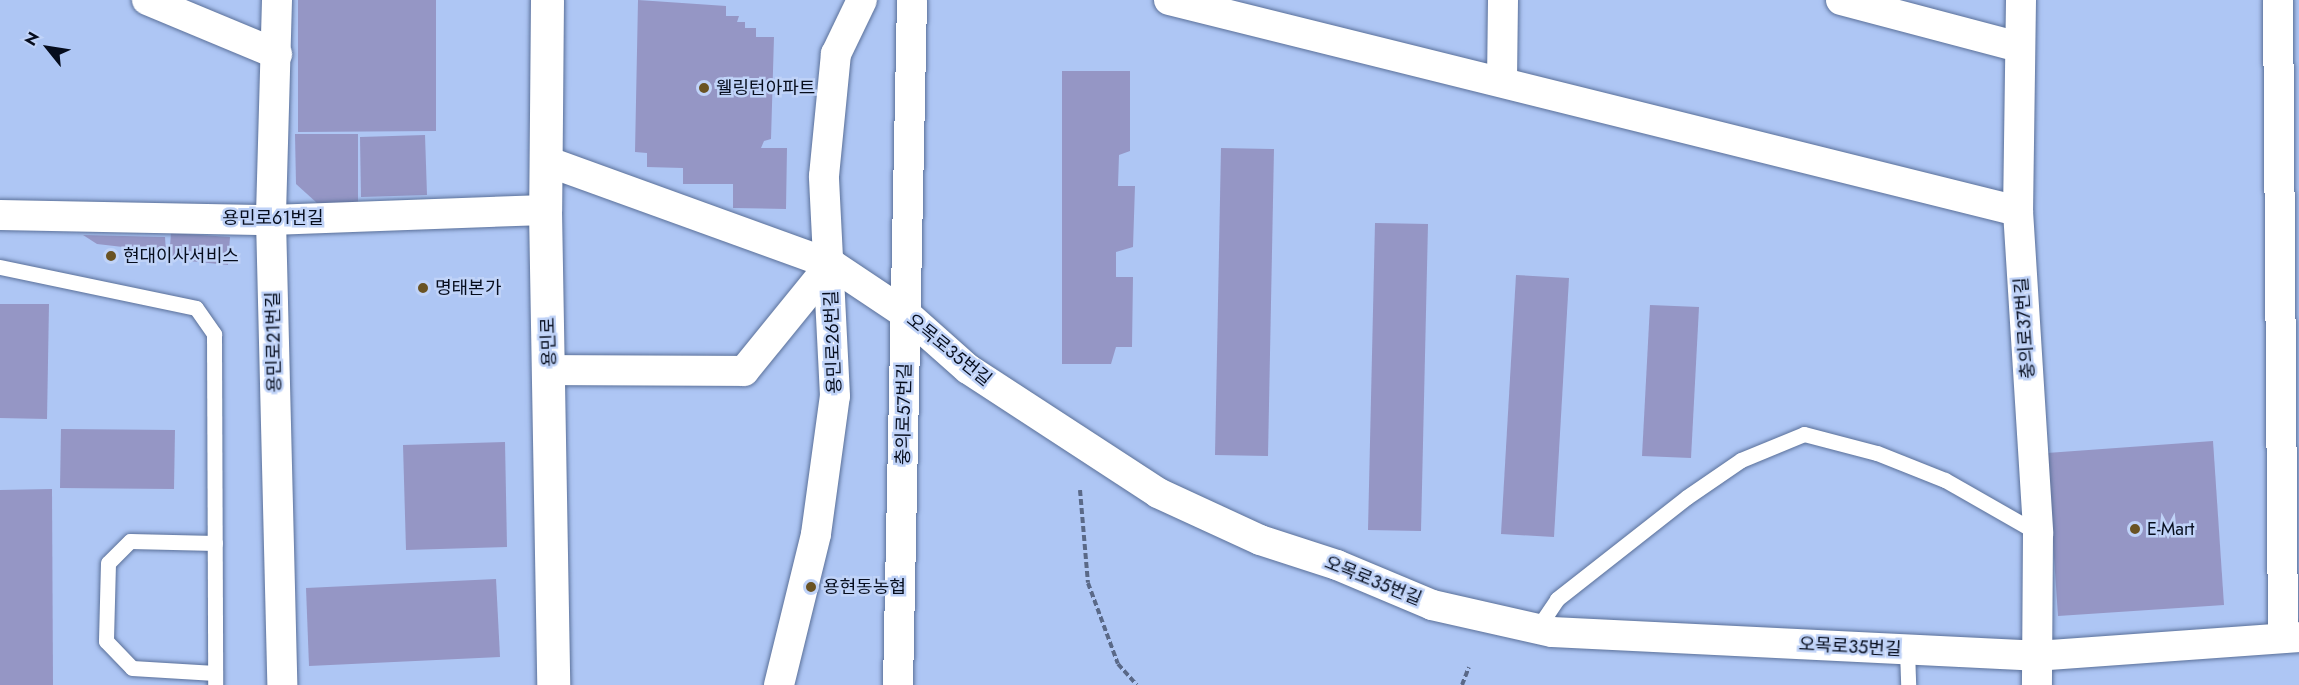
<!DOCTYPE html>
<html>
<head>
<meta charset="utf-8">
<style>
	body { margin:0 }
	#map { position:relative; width:2299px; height:685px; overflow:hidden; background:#aec6f4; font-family:Jost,"Noto Sans KR",sans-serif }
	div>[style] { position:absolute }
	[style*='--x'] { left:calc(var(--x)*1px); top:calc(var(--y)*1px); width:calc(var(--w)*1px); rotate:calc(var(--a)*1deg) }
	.building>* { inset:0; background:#9596c5 }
	.path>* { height:4px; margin-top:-2px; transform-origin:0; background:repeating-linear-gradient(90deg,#5a6988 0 6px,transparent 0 9px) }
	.roads { filter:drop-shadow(0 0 2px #5a7099) drop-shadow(0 0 2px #5a7099) }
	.service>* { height:15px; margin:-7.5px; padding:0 7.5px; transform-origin:7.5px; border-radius:7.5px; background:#fff }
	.minor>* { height:30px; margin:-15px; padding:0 15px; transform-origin:15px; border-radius:15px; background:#fff }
	.tertiary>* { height:33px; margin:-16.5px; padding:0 16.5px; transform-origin:16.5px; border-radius:16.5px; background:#fff }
	.dots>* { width:16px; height:16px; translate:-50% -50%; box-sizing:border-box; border:3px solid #c0d3f8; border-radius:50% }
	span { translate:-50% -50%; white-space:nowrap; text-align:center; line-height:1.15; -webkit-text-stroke:5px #c0d3f8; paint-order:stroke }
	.poi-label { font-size:18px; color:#060d1d }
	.left { translate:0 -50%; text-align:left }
	.street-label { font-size:18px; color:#060d1d }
	.north { position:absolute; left:18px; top:18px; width:60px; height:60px; -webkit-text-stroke:4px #c0d3f8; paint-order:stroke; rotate:300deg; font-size:16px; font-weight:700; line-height:24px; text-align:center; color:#060d1d }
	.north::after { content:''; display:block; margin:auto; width:21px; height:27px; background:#060d1d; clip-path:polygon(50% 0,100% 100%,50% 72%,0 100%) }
</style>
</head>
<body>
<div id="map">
	<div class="building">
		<div style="clip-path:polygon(298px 0,436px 0,436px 131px,298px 132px)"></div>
		<div style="clip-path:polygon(638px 0,726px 6px,726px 16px,739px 16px,737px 22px,745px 22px,745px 28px,756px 28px,756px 37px,774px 37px,771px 139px,764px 141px,761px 148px,787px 148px,786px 209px,733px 208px,733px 184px,683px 184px,683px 168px,647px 167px,647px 153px,635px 152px)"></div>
		<div style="clip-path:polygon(1062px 71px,1130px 71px,1130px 151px,1119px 155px,1118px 186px,1135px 186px,1133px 247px,1116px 252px,1116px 277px,1133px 277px,1132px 347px,1116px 347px,1111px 364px,1062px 364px)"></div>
		<div style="clip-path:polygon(295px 134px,358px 134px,358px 203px,317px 203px,296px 184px)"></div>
		<div style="clip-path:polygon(425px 135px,427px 195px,361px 197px,360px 137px)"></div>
		<div style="clip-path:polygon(1221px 148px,1274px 149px,1268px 456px,1215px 455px)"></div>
		<div style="clip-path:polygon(1375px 223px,1428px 224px,1421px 531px,1368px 530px)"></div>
		<div style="clip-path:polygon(171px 233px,230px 237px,228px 265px,169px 259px)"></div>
		<div style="clip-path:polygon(83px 235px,165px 237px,166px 252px,97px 244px)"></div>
		<div style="clip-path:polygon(1516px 275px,1569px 278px,1554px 537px,1501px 534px)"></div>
		<div style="clip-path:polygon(0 304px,49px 304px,47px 419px,0 418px)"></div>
		<div style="clip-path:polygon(1650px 305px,1699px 307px,1691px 458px,1642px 456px)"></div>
		<div style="clip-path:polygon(61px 429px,175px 430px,174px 489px,60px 488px)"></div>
		<div style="clip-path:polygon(2213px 441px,2224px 605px,2058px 616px,2047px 453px)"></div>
		<div style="clip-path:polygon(505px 442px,507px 547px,406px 550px,403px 445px)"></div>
		<div style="clip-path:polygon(52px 489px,53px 685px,0 685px,0 490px)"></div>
		<div style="clip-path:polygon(496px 579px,500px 657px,309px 666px,306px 588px)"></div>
	</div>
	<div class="path">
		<div style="--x:1080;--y:490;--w:93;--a:85.1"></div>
		<div style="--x:1088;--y:583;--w:86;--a:69.7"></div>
		<div style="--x:1118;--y:664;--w:28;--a:48"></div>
		<div style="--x:1462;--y:685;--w:19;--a:-69"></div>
	</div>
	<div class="roads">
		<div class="service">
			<div style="--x:0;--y:267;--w:200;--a:11.8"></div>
			<div style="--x:196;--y:308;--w:32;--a:55"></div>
			<div style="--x:214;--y:334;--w:351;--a:89.8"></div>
			<div style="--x:215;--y:543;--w:85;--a:-178.7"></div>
			<div style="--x:130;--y:541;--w:31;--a:135"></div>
			<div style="--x:108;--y:563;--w:78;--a:91.5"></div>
			<div style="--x:106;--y:641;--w:37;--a:46"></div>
			<div style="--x:132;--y:668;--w:83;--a:3.4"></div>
			<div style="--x:1537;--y:629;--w:36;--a:-56"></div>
			<div style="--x:1557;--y:599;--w:165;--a:-38.1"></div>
			<div style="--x:1687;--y:497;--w:65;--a:-34.4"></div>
			<div style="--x:1741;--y:460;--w:68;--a:-22.4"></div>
			<div style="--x:1804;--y:434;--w:75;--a:14.6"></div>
			<div style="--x:1877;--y:453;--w:73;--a:21.7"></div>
			<div style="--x:1945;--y:480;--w:107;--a:29.7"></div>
			<div style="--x:1907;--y:650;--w:35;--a:88"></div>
		</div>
		<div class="minor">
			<div style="--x:147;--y:0;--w:141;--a:22.6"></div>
			<div style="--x:277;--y:0;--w:220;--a:91.6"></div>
			<div style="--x:271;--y:220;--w:465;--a:88.6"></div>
			<div style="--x:1169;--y:0;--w:875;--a:13.96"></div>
			<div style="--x:1841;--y:0;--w:184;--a:14.8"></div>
			<div style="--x:2021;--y:0;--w:211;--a:90.8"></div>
			<div style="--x:2018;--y:211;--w:323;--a:86.4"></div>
			<div style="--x:2038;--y:533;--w:152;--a:90.4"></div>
			<div style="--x:2278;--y:0;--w:638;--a:89.55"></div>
			<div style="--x:1502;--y:82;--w:82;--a:-89.3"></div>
			<div style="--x:546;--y:161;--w:303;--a:19.9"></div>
			<div style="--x:831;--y:264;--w:90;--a:33.7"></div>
			<div style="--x:906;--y:314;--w:83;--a:41.6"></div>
			<div style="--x:968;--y:369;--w:227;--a:33.1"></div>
			<div style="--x:1158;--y:493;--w:112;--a:24.7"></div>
			<div style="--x:1260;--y:540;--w:81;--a:18"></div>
			<div style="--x:1337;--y:565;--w:103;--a:22.8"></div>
			<div style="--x:1432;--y:605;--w:123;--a:12.7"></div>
			<div style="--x:1552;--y:632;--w:485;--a:2.8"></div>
			<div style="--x:2036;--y:656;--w:264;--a:-4.1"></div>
			<div style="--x:0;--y:215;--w:271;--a:1.1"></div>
			<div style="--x:271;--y:220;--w:274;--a:-2.1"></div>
			<div style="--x:550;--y:370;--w:194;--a:0.3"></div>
			<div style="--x:744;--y:371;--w:138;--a:-50.9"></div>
			<div style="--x:779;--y:685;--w:155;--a:-76.2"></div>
			<div style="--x:816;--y:534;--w:139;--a:-82.2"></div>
			<div style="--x:835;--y:396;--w:220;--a:-92.9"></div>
			<div style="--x:824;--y:176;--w:123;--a:-84.4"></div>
			<div style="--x:836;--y:54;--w:60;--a:-64.3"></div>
			<div style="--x:898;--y:685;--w:685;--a:-88.83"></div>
		</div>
		<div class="tertiary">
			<div style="--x:547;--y:0;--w:210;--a:90.5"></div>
			<div style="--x:545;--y:210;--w:475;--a:89"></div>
		</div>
	</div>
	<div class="dots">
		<div style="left:704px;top:88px;background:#6a5323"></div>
		<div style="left:111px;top:256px;background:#6a5323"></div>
		<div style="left:423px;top:288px;background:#6a5323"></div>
		<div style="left:2135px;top:529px;background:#6a5323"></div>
		<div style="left:811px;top:587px;background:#6a5323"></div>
	</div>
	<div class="poi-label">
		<span class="left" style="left:716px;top:88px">웰링턴아파트</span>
		<span class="left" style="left:123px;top:256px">현대이사서비스</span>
		<span class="left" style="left:435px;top:288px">명태본가</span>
		<span class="left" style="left:2147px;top:529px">E-Mart</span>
		<span class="left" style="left:823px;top:587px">용현동농협</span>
	</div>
	<div class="street-label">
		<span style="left:273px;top:218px">용민로61번길</span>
		<span style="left:2025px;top:328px;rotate:-94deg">충의로37번길</span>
		<span style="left:274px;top:342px;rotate:-91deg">용민로21번길</span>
		<span style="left:549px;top:342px;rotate:-92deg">용민로</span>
		<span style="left:833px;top:342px;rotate:-92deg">용민로26번길</span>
		<span style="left:949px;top:350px;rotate:39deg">오목로35번길</span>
		<span style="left:904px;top:414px;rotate:-89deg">충의로57번길</span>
		<span style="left:1373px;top:581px;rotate:22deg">오목로35번길</span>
		<span style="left:1850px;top:647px;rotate:3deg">오목로35번길</span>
	</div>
	<div class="north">N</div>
</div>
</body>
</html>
